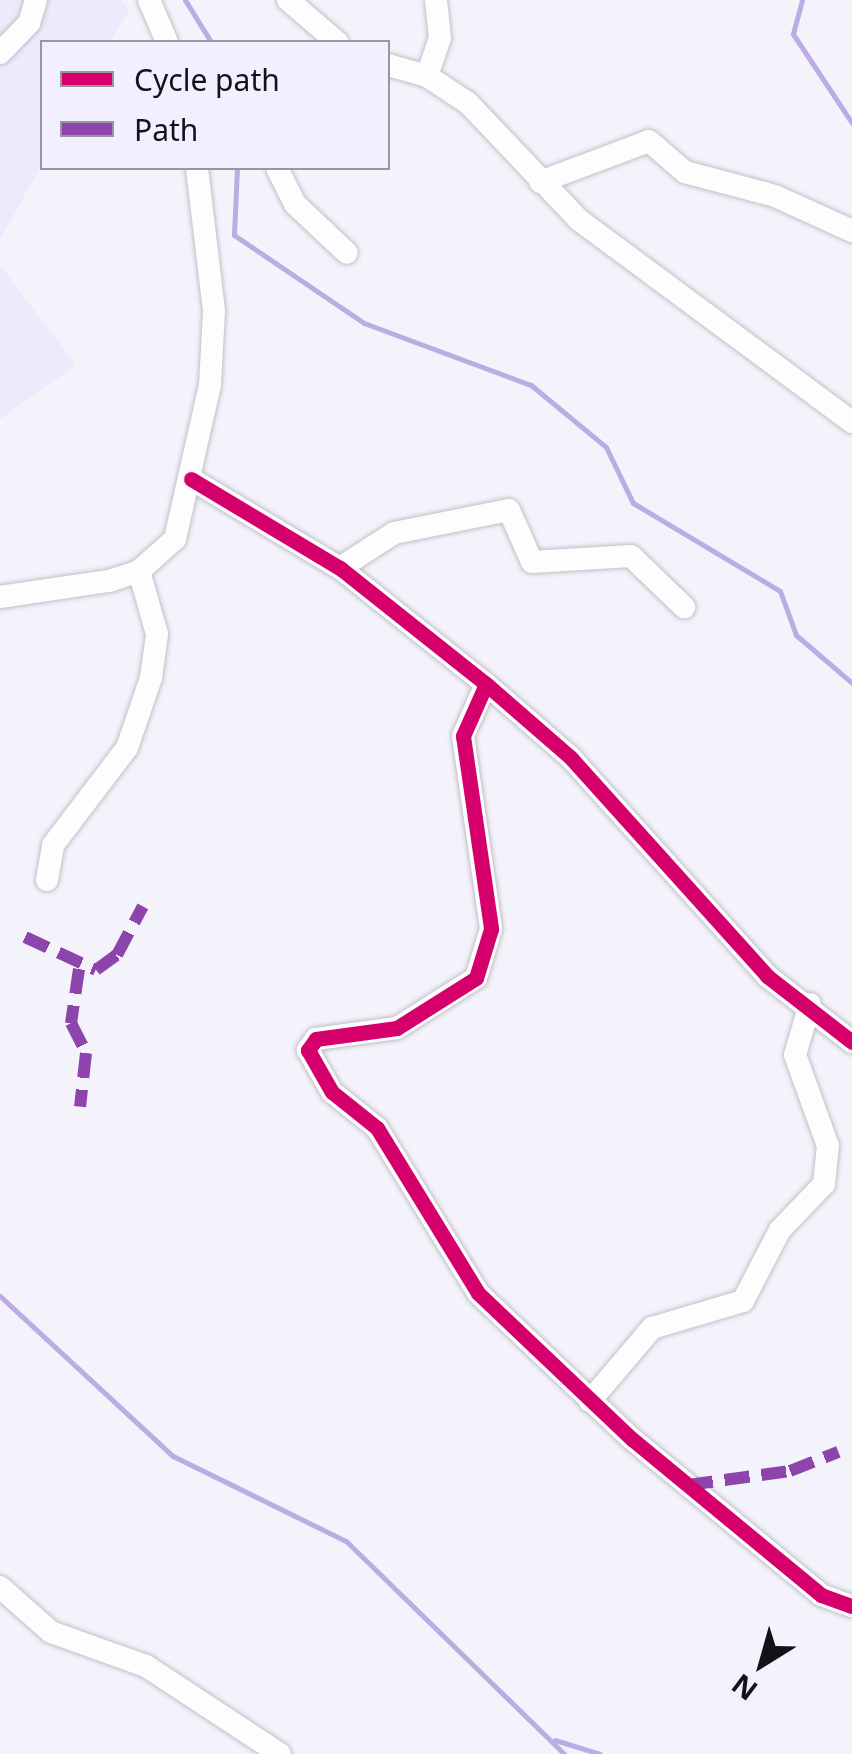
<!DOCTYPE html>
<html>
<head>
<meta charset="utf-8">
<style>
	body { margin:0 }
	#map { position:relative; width:852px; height:1754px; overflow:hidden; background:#f4f2fa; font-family:"Noto Sans",sans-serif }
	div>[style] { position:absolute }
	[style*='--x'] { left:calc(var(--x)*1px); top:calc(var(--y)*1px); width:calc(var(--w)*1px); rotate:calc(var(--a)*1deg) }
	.built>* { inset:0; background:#eeeafc }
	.stream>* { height:5px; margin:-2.5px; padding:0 2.5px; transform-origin:2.5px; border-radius:2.5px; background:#bcace4 }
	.roads { filter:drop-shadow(0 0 2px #c2c0c8) drop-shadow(0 0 2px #c2c0c8) }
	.minor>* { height:22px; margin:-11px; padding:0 11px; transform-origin:11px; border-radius:11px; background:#fdfdfe }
	.quiet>* { height:12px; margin-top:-6px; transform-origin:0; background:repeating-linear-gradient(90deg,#8e44ad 0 25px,transparent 0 37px) }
	.cycleway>* { height:15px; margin:-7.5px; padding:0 7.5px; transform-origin:7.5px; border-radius:7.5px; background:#d6006c }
	span { translate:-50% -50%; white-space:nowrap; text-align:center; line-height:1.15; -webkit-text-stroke:10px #f2effe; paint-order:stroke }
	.legend { position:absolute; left:40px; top:40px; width:350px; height:130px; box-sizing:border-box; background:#f2effe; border:2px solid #9996a2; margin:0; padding:12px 18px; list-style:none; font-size:30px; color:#141119 }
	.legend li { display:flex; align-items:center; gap:20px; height:50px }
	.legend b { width:50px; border:2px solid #9996a2 }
	.north { position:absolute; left:712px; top:1614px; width:100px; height:100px; -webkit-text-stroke:8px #f2effe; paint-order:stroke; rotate:217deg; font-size:28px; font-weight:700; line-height:40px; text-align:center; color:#141119 }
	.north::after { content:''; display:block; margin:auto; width:35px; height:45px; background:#141119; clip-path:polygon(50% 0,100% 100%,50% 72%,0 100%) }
</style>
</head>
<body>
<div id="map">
	<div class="built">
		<div style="clip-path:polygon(0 0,121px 0,129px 10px,110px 42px,42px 42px,42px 164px,0 240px)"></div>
		<div style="clip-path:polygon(0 265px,76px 365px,0 419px)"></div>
	</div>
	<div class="stream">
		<div style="--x:185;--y:0;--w:49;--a:58.2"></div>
		<div style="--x:802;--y:0;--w:35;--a:105"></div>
		<div style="--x:793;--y:34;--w:107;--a:56.5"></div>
		<div style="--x:237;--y:168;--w:67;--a:92.6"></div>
		<div style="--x:234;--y:235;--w:157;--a:34.1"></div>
		<div style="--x:364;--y:323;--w:178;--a:20.4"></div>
		<div style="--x:531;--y:385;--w:97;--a:39.6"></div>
		<div style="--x:606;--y:447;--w:62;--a:64.3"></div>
		<div style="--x:633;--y:503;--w:171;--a:30.9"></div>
		<div style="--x:780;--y:591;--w:47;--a:70"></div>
		<div style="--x:796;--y:635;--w:74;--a:40.6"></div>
		<div style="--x:0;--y:1296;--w:236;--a:42.8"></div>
		<div style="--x:173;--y:1456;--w:193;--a:26.2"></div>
		<div style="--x:346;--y:1541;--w:305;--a:44.3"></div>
		<div style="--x:555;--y:1740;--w:47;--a:17.3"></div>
	</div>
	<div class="roads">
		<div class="minor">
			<div style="--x:149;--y:0;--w:46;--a:66.8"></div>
			<div style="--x:288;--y:0;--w:65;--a:40.6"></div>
			<div style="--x:0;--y:53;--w:42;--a:-46"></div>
			<div style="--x:29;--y:23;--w:24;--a:-73"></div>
			<div style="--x:388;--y:65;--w:41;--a:15.8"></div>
			<div style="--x:427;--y:76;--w:49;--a:33.4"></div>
			<div style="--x:468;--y:103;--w:161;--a:46.5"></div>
			<div style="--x:579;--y:220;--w:340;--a:36.5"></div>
			<div style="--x:427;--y:76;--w:40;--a:-71.1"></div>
			<div style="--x:440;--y:38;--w:38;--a:-96"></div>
			<div style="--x:277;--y:168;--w:40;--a:63.4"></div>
			<div style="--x:295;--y:204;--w:71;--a:43.3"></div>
			<div style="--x:540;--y:182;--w:116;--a:-20.6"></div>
			<div style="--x:649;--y:141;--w:48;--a:40.7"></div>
			<div style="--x:685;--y:172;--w:93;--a:14.9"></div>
			<div style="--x:775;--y:196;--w:85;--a:24.4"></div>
			<div style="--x:191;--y:479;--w:174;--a:30.9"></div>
			<div style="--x:340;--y:568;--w:186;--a:38.5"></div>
			<div style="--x:486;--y:684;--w:113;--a:41"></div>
			<div style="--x:571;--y:758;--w:293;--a:48"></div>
			<div style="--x:767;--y:976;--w:108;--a:37.8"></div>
			<div style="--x:340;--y:568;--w:64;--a:-32.9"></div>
			<div style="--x:394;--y:533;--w:117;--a:-11.3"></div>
			<div style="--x:509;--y:510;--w:57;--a:66.1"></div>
			<div style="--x:532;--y:562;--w:99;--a:-3.5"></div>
			<div style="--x:631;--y:556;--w:74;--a:43.9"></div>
			<div style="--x:0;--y:597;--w:110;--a:-8.4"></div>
			<div style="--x:109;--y:581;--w:32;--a:-18"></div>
			<div style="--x:139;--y:571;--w:48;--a:-41.6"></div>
			<div style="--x:175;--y:539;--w:158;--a:-77.2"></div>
			<div style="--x:210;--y:385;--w:74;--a:-86.9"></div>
			<div style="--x:214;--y:311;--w:144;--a:-96.8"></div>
			<div style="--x:486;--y:684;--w:57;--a:113.9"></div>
			<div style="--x:463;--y:736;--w:195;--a:81.7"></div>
			<div style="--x:491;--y:929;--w:51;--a:107"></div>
			<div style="--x:476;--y:978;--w:93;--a:147.7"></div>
			<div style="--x:397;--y:1028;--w:82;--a:172.3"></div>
			<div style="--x:316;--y:1039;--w:14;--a:126"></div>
			<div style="--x:308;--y:1050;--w:48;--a:60.3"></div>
			<div style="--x:332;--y:1092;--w:58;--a:38.7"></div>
			<div style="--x:377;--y:1128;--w:193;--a:58.5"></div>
			<div style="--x:478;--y:1293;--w:212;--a:43.5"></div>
			<div style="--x:632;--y:1439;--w:245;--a:39.5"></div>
			<div style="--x:821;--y:1595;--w:33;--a:20"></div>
			<div style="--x:47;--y:880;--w:36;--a:-80"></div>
			<div style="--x:53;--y:845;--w:122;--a:-52.7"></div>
			<div style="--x:127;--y:748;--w:74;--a:-71.1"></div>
			<div style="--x:151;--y:678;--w:44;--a:-82.2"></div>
			<div style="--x:157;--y:634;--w:66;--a:-105.9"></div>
			<div style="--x:590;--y:1401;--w:96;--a:-49.7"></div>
			<div style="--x:652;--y:1328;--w:95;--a:-16.5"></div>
			<div style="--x:743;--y:1301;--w:80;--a:-62.5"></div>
			<div style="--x:780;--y:1230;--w:64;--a:-46.3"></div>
			<div style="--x:824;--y:1184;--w:38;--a:-84"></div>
			<div style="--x:828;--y:1146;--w:97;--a:-109.9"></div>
			<div style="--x:795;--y:1055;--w:53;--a:-73.6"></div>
			<div style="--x:0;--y:1587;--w:68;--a:41.4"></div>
			<div style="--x:51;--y:1632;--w:101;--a:19.7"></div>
			<div style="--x:146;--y:1666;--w:160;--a:33.3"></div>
		</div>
	</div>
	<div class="quiet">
		<div style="--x:25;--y:937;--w:78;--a:24.9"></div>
		<div style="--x:96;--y:970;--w:26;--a:-36"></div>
		<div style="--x:117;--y:955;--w:55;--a:-62"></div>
		<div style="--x:79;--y:969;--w:55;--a:98.4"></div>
		<div style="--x:71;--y:1023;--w:34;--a:63"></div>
		<div style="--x:86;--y:1053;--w:54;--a:96.3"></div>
		<div style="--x:688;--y:1485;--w:103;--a:-7.8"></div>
		<div style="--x:790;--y:1471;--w:52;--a:-21.6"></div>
	</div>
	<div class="cycleway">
		<div style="--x:191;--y:479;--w:174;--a:30.9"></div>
		<div style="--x:340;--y:568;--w:186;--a:38.5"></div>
		<div style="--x:486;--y:684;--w:113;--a:41"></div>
		<div style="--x:571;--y:758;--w:293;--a:48"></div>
		<div style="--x:767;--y:976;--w:108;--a:37.8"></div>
		<div style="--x:486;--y:684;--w:57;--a:113.9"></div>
		<div style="--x:463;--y:736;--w:195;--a:81.7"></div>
		<div style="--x:491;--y:929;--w:51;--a:107"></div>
		<div style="--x:476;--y:978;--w:93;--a:147.7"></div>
		<div style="--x:397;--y:1028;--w:82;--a:172.3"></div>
		<div style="--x:316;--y:1039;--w:14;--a:126"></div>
		<div style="--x:308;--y:1050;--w:48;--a:60.3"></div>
		<div style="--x:332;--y:1092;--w:58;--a:38.7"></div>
		<div style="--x:377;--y:1128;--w:193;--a:58.5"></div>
		<div style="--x:478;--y:1293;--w:212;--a:43.5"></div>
		<div style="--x:632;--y:1439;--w:245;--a:39.5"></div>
		<div style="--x:821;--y:1595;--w:33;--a:20"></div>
	</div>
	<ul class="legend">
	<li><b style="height:12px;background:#d6006c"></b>Cycle path</li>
	<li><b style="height:12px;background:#8e44ad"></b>Path</li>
	</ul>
	<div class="north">N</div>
</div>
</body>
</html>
